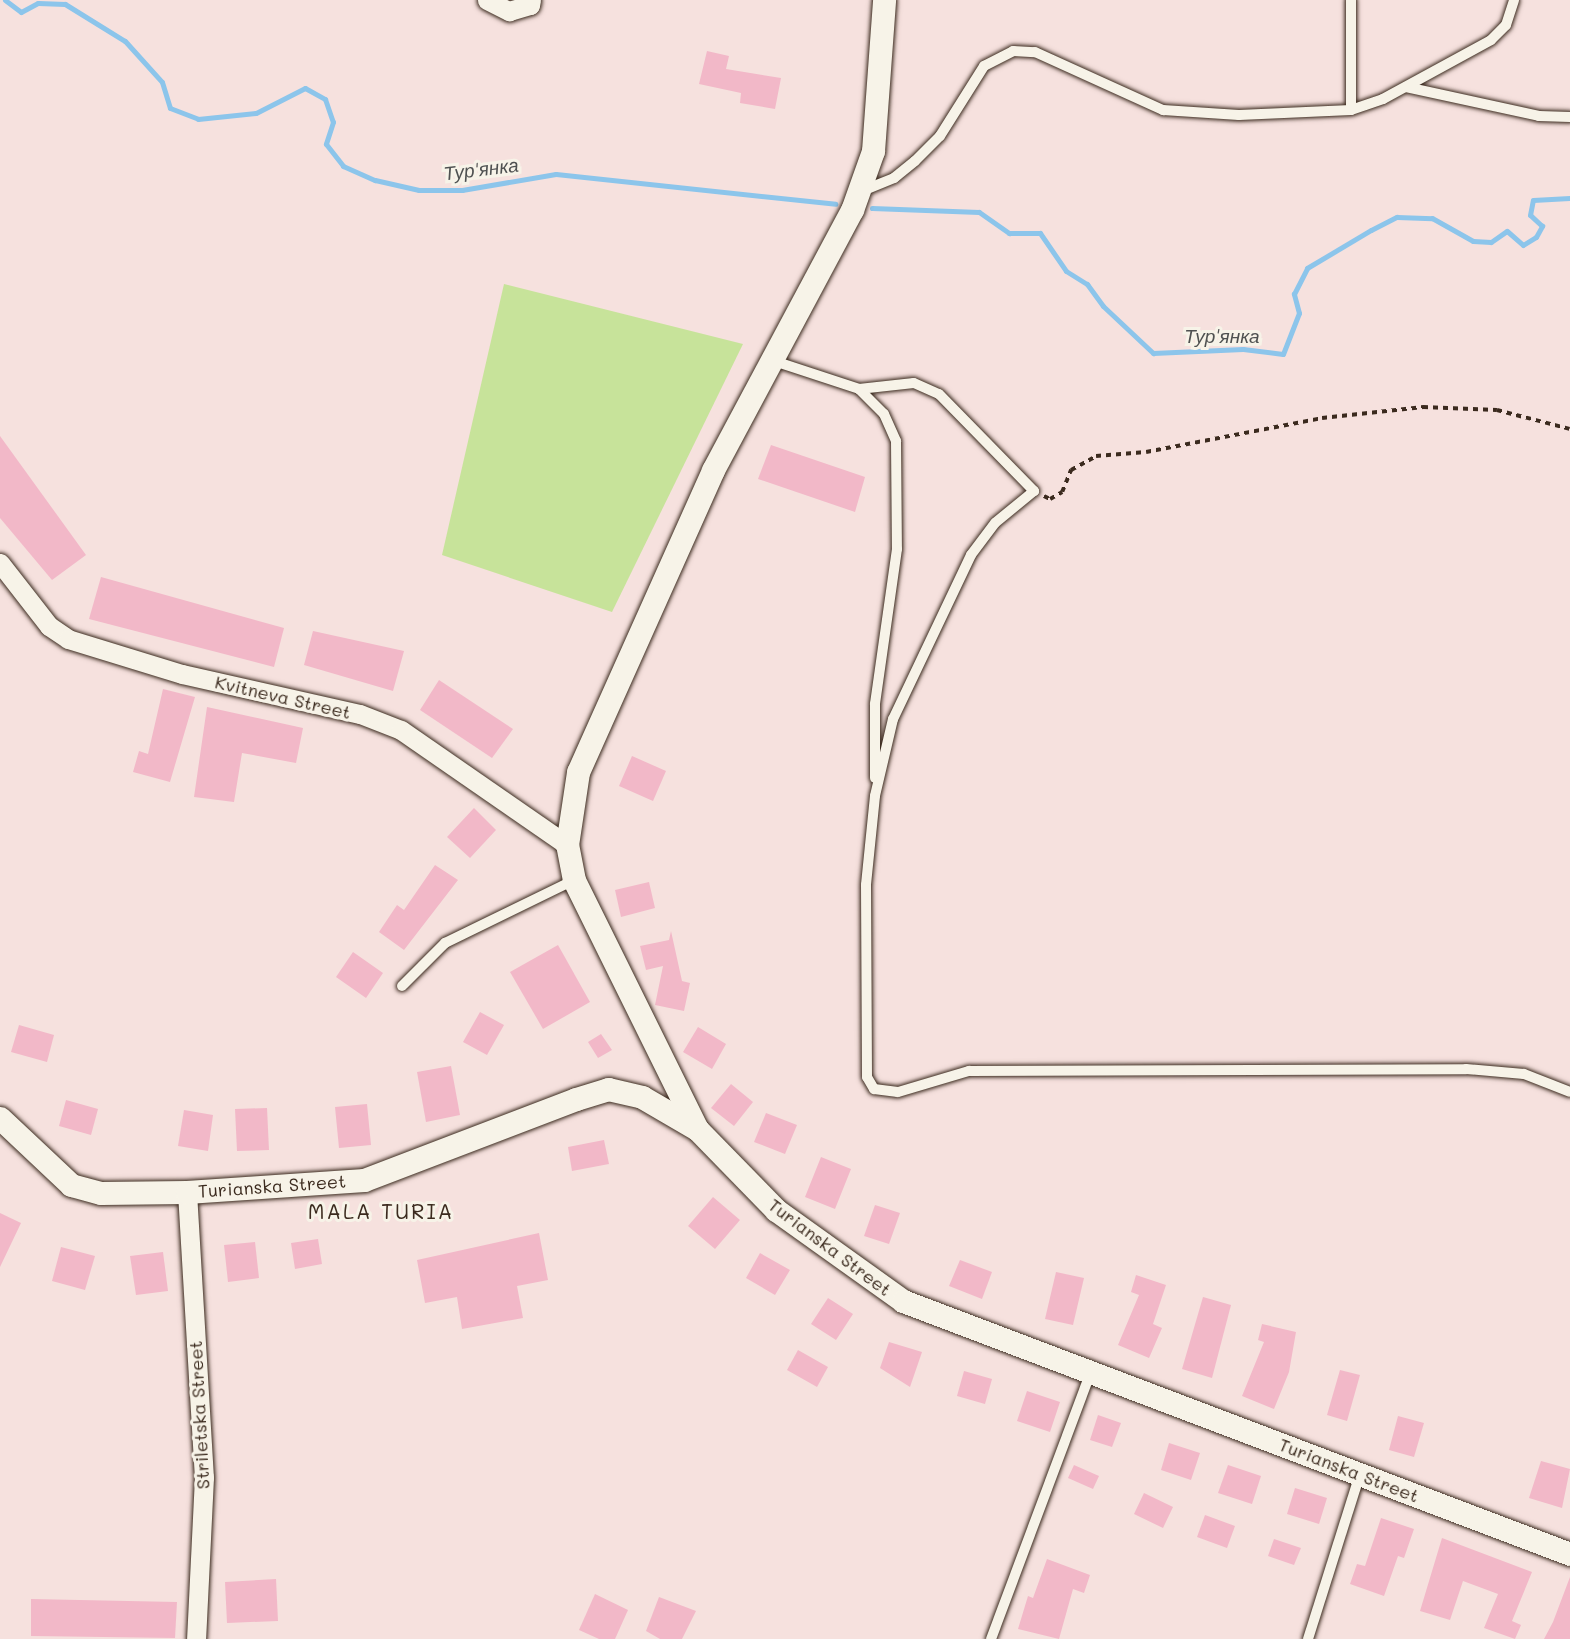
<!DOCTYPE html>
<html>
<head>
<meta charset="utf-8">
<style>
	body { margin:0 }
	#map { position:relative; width:1570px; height:1639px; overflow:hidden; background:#f6e1de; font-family:Mali,sans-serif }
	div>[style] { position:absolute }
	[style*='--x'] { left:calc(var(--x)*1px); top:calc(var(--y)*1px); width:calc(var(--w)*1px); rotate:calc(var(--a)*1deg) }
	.green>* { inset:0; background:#c7e39a }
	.stream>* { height:5px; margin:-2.5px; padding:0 2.5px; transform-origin:2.5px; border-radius:2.5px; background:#8cc5eb }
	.building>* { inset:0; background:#f2b8c8 }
	.path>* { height:3.5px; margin-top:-1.75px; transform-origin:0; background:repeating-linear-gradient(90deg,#3b2a1e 0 5px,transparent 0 10px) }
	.roads { filter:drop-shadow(0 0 2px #3b2a1e) drop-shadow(0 0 2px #3b2a1e) }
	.service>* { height:10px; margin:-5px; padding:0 5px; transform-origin:5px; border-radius:5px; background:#f7f3e8 }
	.minor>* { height:19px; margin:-9.5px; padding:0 9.5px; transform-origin:9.5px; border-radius:9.5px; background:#f7f3e8 }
	.tertiary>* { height:23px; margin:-11.5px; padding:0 11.5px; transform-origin:11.5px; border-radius:11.5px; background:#f7f3e8 }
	span { translate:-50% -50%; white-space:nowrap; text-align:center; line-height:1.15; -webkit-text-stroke:6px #f7f3e8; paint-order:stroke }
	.street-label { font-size:18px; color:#3b2a1e }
	.water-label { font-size:19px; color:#4f5151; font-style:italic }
	.quarter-label { font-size:21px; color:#3b2a1e; letter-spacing:2px }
</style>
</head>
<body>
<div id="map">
	<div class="green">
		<div style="clip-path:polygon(504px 284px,743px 344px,612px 612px,442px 555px)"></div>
	</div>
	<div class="stream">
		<div style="--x:5;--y:0;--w:20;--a:37"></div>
		<div style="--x:21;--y:12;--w:19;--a:-28"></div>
		<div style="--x:38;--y:3;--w:27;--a:2"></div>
		<div style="--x:65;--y:4;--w:70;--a:31.7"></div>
		<div style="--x:125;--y:41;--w:55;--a:47.9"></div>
		<div style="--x:162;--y:82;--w:27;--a:73"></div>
		<div style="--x:170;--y:108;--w:30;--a:21"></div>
		<div style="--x:198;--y:119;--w:58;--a:-5.9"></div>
		<div style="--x:256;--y:113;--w:55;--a:-27"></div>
		<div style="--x:305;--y:88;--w:23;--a:29"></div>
		<div style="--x:325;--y:99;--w:24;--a:71"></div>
		<div style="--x:333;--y:122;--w:23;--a:108"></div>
		<div style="--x:326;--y:144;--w:28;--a:52"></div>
		<div style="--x:343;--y:166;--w:35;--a:24"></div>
		<div style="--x:375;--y:180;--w:45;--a:12.8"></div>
		<div style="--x:419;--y:190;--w:43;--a:0"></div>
		<div style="--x:462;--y:190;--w:95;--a:-9.7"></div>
		<div style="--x:556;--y:174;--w:281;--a:6.1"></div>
		<div style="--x:872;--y:208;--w:107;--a:2.1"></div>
		<div style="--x:979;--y:212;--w:37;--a:35"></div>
		<div style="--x:1009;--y:233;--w:31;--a:0"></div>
		<div style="--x:1040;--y:233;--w:46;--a:55.6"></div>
		<div style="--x:1066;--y:271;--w:25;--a:32"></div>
		<div style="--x:1087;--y:284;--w:27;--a:54"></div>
		<div style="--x:1103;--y:306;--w:69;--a:43.2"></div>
		<div style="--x:1153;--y:353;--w:90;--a:-2.5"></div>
		<div style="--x:1243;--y:349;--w:40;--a:7.1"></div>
		<div style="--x:1283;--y:354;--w:44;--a:-68.7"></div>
		<div style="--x:1299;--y:313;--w:20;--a:-105"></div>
		<div style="--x:1294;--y:294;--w:29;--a:-63"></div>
		<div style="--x:1307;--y:268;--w:74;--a:-30.7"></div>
		<div style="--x:1371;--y:230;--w:29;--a:-27"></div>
		<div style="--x:1397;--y:217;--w:35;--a:2"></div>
		<div style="--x:1432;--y:218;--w:47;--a:29.3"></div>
		<div style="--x:1473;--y:241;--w:18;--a:3"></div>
		<div style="--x:1491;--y:242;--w:19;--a:-35"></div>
		<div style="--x:1507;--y:231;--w:21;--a:41"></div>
		<div style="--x:1523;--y:245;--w:15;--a:-32"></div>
		<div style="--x:1536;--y:237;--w:13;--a:-61"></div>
		<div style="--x:1542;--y:226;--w:16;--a:-137"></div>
		<div style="--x:1530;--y:215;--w:15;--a:-79"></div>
		<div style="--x:1533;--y:200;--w:37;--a:-3"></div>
	</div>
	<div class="building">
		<div style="clip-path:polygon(707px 51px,729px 56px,726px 69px,781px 78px,775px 109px,740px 103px,741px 93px,699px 84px)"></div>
		<div style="clip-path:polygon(0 436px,86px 555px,52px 580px,0 518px)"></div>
		<div style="clip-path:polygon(771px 445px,865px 477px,855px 512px,758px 479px)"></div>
		<div style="clip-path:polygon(101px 577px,284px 628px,274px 667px,89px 619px)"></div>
		<div style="clip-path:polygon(313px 631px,404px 651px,393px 691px,304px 665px)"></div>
		<div style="clip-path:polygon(439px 680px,513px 729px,492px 758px,420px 710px)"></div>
		<div style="clip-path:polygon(163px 689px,195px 697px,170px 782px,133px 772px,139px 751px,148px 754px)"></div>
		<div style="clip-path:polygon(207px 707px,303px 728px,296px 763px,242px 753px,234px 802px,194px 797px)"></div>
		<div style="clip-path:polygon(632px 756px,666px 771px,653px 801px,619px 786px)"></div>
		<div style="clip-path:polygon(474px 808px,496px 830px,470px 858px,447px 837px)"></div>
		<div style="clip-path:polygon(435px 865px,458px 880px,404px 950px,379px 932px,397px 905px,404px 910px)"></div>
		<div style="clip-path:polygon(649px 882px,655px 908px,621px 917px,615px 890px)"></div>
		<div style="clip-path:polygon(671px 931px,682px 981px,690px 983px,684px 1011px,655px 1005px,663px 966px,646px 970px,640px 946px,669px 940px)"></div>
		<div style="clip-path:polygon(558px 945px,590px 1002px,543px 1029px,510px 972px)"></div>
		<div style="clip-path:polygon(353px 952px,383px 973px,366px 998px,336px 977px)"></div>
		<div style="clip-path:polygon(480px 1012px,504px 1025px,487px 1055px,463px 1042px)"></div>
		<div style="clip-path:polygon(19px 1025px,54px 1035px,47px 1062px,11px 1052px)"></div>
		<div style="clip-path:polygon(698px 1027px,726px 1044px,712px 1069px,683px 1052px)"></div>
		<div style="clip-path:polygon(601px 1034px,612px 1050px,598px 1058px,588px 1042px)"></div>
		<div style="clip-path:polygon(451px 1066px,460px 1115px,426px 1122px,417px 1072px)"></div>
		<div style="clip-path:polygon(731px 1084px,753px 1102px,734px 1126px,711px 1108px)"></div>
		<div style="clip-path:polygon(66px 1100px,98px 1109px,91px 1135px,59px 1126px)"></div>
		<div style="clip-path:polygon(367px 1104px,371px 1145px,339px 1148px,335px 1107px)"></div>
		<div style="clip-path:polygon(267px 1108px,269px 1150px,237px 1151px,235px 1109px)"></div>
		<div style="clip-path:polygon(184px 1110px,213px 1115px,208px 1151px,178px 1146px)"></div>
		<div style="clip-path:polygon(766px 1113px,797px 1125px,785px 1154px,754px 1142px)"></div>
		<div style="clip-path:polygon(604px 1140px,609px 1164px,572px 1171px,568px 1147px)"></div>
		<div style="clip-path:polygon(821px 1157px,851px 1169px,835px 1209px,805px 1197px)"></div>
		<div style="clip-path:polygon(713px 1197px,740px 1220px,715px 1249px,688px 1226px)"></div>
		<div style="clip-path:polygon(875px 1205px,900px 1213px,889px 1244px,864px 1236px)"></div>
		<div style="clip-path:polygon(0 1213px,21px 1223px,0 1267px)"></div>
		<div style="clip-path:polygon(539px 1233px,548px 1280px,517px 1286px,523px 1318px,462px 1329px,457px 1297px,425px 1303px,417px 1260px)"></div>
		<div style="clip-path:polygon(318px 1239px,322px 1264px,295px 1269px,291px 1243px)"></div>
		<div style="clip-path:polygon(255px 1242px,259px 1278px,228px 1282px,224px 1245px)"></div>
		<div style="clip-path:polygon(61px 1247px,95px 1256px,85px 1290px,52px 1281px)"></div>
		<div style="clip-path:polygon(163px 1252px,168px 1291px,136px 1295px,130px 1256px)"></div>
		<div style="clip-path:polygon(760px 1253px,790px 1270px,775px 1295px,746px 1278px)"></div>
		<div style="clip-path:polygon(960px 1260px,992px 1272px,982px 1299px,949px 1286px)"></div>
		<div style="clip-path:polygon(1056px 1272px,1084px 1278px,1073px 1325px,1045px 1319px)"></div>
		<div style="clip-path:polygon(1136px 1275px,1166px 1285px,1153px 1324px,1162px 1328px,1149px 1358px,1118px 1345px,1139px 1295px,1131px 1292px)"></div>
		<div style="clip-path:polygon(1203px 1297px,1231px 1305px,1212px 1378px,1182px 1369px)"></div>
		<div style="clip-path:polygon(828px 1298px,853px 1314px,836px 1340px,811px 1324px)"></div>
		<div style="clip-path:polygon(1262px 1324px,1296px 1332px,1289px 1372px,1274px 1409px,1242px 1396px,1264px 1342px,1258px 1340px)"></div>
		<div style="clip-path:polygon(889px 1342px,922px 1352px,910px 1387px,880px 1368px)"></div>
		<div style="clip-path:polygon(798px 1350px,828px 1367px,817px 1387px,787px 1370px)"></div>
		<div style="clip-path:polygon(1340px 1370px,1360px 1375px,1347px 1421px,1327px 1415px)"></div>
		<div style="clip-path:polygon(964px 1371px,992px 1379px,985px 1404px,957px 1396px)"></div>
		<div style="clip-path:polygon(1027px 1391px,1060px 1402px,1050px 1432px,1017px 1421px)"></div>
		<div style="clip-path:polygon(1098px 1415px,1121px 1423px,1112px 1447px,1090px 1440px)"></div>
		<div style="clip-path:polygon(1398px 1416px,1424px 1423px,1414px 1457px,1389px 1450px)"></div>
		<div style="clip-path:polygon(1169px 1443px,1200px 1453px,1191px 1480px,1161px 1470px)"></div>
		<div style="clip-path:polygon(1541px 1461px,1570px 1469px,1562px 1508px,1529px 1498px)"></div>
		<div style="clip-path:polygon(1074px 1465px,1099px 1476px,1093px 1489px,1068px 1478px)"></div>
		<div style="clip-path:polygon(1228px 1465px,1261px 1476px,1252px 1504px,1218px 1493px)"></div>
		<div style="clip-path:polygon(1295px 1488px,1327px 1498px,1319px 1524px,1287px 1514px)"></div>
		<div style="clip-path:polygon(1144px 1493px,1173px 1507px,1163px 1528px,1134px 1514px)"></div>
		<div style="clip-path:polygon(1205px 1515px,1235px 1526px,1227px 1548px,1197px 1537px)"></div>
		<div style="clip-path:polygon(1381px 1518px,1414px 1529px,1404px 1558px,1398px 1556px,1384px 1596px,1350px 1584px,1357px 1564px,1365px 1566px)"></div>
		<div style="clip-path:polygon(1442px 1538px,1532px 1572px,1512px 1621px,1521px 1625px,1515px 1639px,1484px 1628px,1498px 1594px,1463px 1581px,1450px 1620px,1420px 1611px)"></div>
		<div style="clip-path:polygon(1274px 1539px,1301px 1548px,1294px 1565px,1268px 1556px)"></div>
		<div style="clip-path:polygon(1047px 1559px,1090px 1575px,1084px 1593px,1073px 1589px,1059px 1639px,1018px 1629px,1028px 1596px,1033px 1598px)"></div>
		<div style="clip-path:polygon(1570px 1577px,1570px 1639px,1544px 1639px,1553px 1622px)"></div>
		<div style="clip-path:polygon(276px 1579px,278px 1621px,227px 1623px,225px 1582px)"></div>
		<div style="clip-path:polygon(595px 1594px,628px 1610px,615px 1639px,599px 1639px,579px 1630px)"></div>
		<div style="clip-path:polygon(659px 1597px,696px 1611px,682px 1639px,660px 1639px,646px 1631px)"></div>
		<div style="clip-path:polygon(31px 1599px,177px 1602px,175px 1638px,31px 1636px)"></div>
	</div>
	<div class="path">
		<div style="--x:1044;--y:496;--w:7;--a:27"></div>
		<div style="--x:1050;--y:499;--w:14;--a:-30"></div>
		<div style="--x:1062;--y:492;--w:24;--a:-68"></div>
		<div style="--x:1071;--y:470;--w:29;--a:-29"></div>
		<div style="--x:1096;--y:456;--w:50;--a:-4.6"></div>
		<div style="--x:1146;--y:452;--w:179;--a:-10.9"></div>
		<div style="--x:1322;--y:418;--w:102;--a:-6.2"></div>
		<div style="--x:1423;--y:407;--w:74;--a:2.3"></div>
		<div style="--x:1497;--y:410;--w:75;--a:14.6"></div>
	</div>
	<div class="roads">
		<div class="service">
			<div style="--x:1406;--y:87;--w:136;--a:12.3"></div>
			<div style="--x:1539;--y:116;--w:31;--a:2"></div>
			<div style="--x:1351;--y:110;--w:110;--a:-90"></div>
			<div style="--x:862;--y:191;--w:35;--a:-22"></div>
			<div style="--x:894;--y:178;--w:27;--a:-39"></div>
			<div style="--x:915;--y:161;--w:35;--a:-45"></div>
			<div style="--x:940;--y:136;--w:83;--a:-57.8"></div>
			<div style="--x:984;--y:66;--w:33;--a:-27"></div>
			<div style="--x:1013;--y:51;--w:22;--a:3"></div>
			<div style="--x:1035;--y:52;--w:141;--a:24.4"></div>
			<div style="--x:1163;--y:110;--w:76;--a:3.8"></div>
			<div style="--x:1239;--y:115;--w:112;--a:-2.6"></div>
			<div style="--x:1351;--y:110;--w:34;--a:-19"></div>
			<div style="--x:1383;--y:99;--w:123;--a:-28.6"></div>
			<div style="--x:1491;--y:40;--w:21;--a:-45"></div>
			<div style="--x:1506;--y:25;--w:26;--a:-72"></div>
			<div style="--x:771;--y:360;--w:93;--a:18.2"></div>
			<div style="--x:859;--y:389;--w:35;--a:45"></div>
			<div style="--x:884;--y:414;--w:30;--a:66"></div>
			<div style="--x:896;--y:441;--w:108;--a:89.5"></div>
			<div style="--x:897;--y:549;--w:157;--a:98.1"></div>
			<div style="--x:875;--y:704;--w:74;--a:90"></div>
			<div style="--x:859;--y:389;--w:55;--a:-6.2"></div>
			<div style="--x:914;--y:383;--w:27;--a:24"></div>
			<div style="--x:939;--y:394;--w:136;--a:45.6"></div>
			<div style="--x:1034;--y:491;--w:50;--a:140.6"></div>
			<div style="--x:995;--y:523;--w:40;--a:127"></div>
			<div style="--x:971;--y:555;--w:182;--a:115.4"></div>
			<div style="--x:893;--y:719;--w:79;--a:103.2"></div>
			<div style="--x:875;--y:796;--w:89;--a:95.8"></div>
			<div style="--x:866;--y:885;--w:192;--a:89.7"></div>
			<div style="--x:867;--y:1077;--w:14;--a:60"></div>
			<div style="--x:874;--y:1089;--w:24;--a:7"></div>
			<div style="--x:898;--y:1092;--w:74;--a:-16.5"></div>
			<div style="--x:969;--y:1071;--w:497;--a:-0.2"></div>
			<div style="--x:1466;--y:1069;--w:58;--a:4.9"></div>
			<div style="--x:1524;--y:1074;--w:49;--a:21.4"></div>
			<div style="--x:402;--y:986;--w:61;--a:-45"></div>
			<div style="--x:445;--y:943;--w:144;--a:-26"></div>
			<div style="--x:991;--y:1639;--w:285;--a:-69.5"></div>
			<div style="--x:1308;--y:1639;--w:173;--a:-72.5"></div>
		</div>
		<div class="minor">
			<div style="--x:487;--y:0;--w:25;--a:27"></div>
			<div style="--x:509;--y:11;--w:22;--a:-16"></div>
			<div style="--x:530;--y:5;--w:5;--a:-79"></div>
			<div style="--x:0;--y:563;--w:80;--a:52.1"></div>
			<div style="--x:49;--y:626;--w:23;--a:34"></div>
			<div style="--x:68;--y:639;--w:119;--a:17.1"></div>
			<div style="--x:182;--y:674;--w:182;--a:12.7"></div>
			<div style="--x:360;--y:714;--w:44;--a:21.3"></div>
			<div style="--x:401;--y:730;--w:202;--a:34.7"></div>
			<div style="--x:187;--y:1192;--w:286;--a:86.6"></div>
			<div style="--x:204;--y:1477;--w:162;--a:92.8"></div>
		</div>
		<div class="tertiary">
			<div style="--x:0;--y:1118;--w:98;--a:43.3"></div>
			<div style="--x:71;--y:1185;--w:31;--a:15"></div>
			<div style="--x:101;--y:1193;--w:86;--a:-0.7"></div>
			<div style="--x:187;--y:1192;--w:177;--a:-3.9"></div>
			<div style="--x:364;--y:1180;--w:227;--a:-20.9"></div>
			<div style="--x:576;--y:1099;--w:34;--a:-17"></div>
			<div style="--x:608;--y:1089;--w:35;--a:13"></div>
			<div style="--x:642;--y:1097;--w:64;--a:30.2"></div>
			<div style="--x:697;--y:1129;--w:113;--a:45.7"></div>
			<div style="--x:776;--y:1210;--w:156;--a:35.6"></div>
			<div style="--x:903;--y:1301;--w:713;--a:20.77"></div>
			<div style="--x:697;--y:1129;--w:278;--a:-116.3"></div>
			<div style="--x:574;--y:880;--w:36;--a:-101"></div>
			<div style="--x:567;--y:845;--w:74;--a:-81.4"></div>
			<div style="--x:578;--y:772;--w:331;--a:-65.9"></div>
			<div style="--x:713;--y:470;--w:295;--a:-61.9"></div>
			<div style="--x:852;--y:210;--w:63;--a:-70.4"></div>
			<div style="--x:873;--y:151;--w:151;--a:-85.8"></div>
		</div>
	</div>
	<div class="street-label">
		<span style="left:283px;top:697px;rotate:13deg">Kvitneva Street</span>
		<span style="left:272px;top:1186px;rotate:-4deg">Turianska Street</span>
		<span style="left:830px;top:1247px;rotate:37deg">Turianska Street</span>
		<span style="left:199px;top:1415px;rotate:-93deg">Striletska Street</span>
		<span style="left:1349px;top:1470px;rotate:21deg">Turianska Street</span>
	</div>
	<div class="water-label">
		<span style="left:481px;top:169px;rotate:-7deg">Тур'янка</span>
		<span style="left:1222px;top:336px">Тур'янка</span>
	</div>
	<div class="quarter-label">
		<span style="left:381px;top:1211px">MALA TURIA</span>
	</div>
</div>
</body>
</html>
